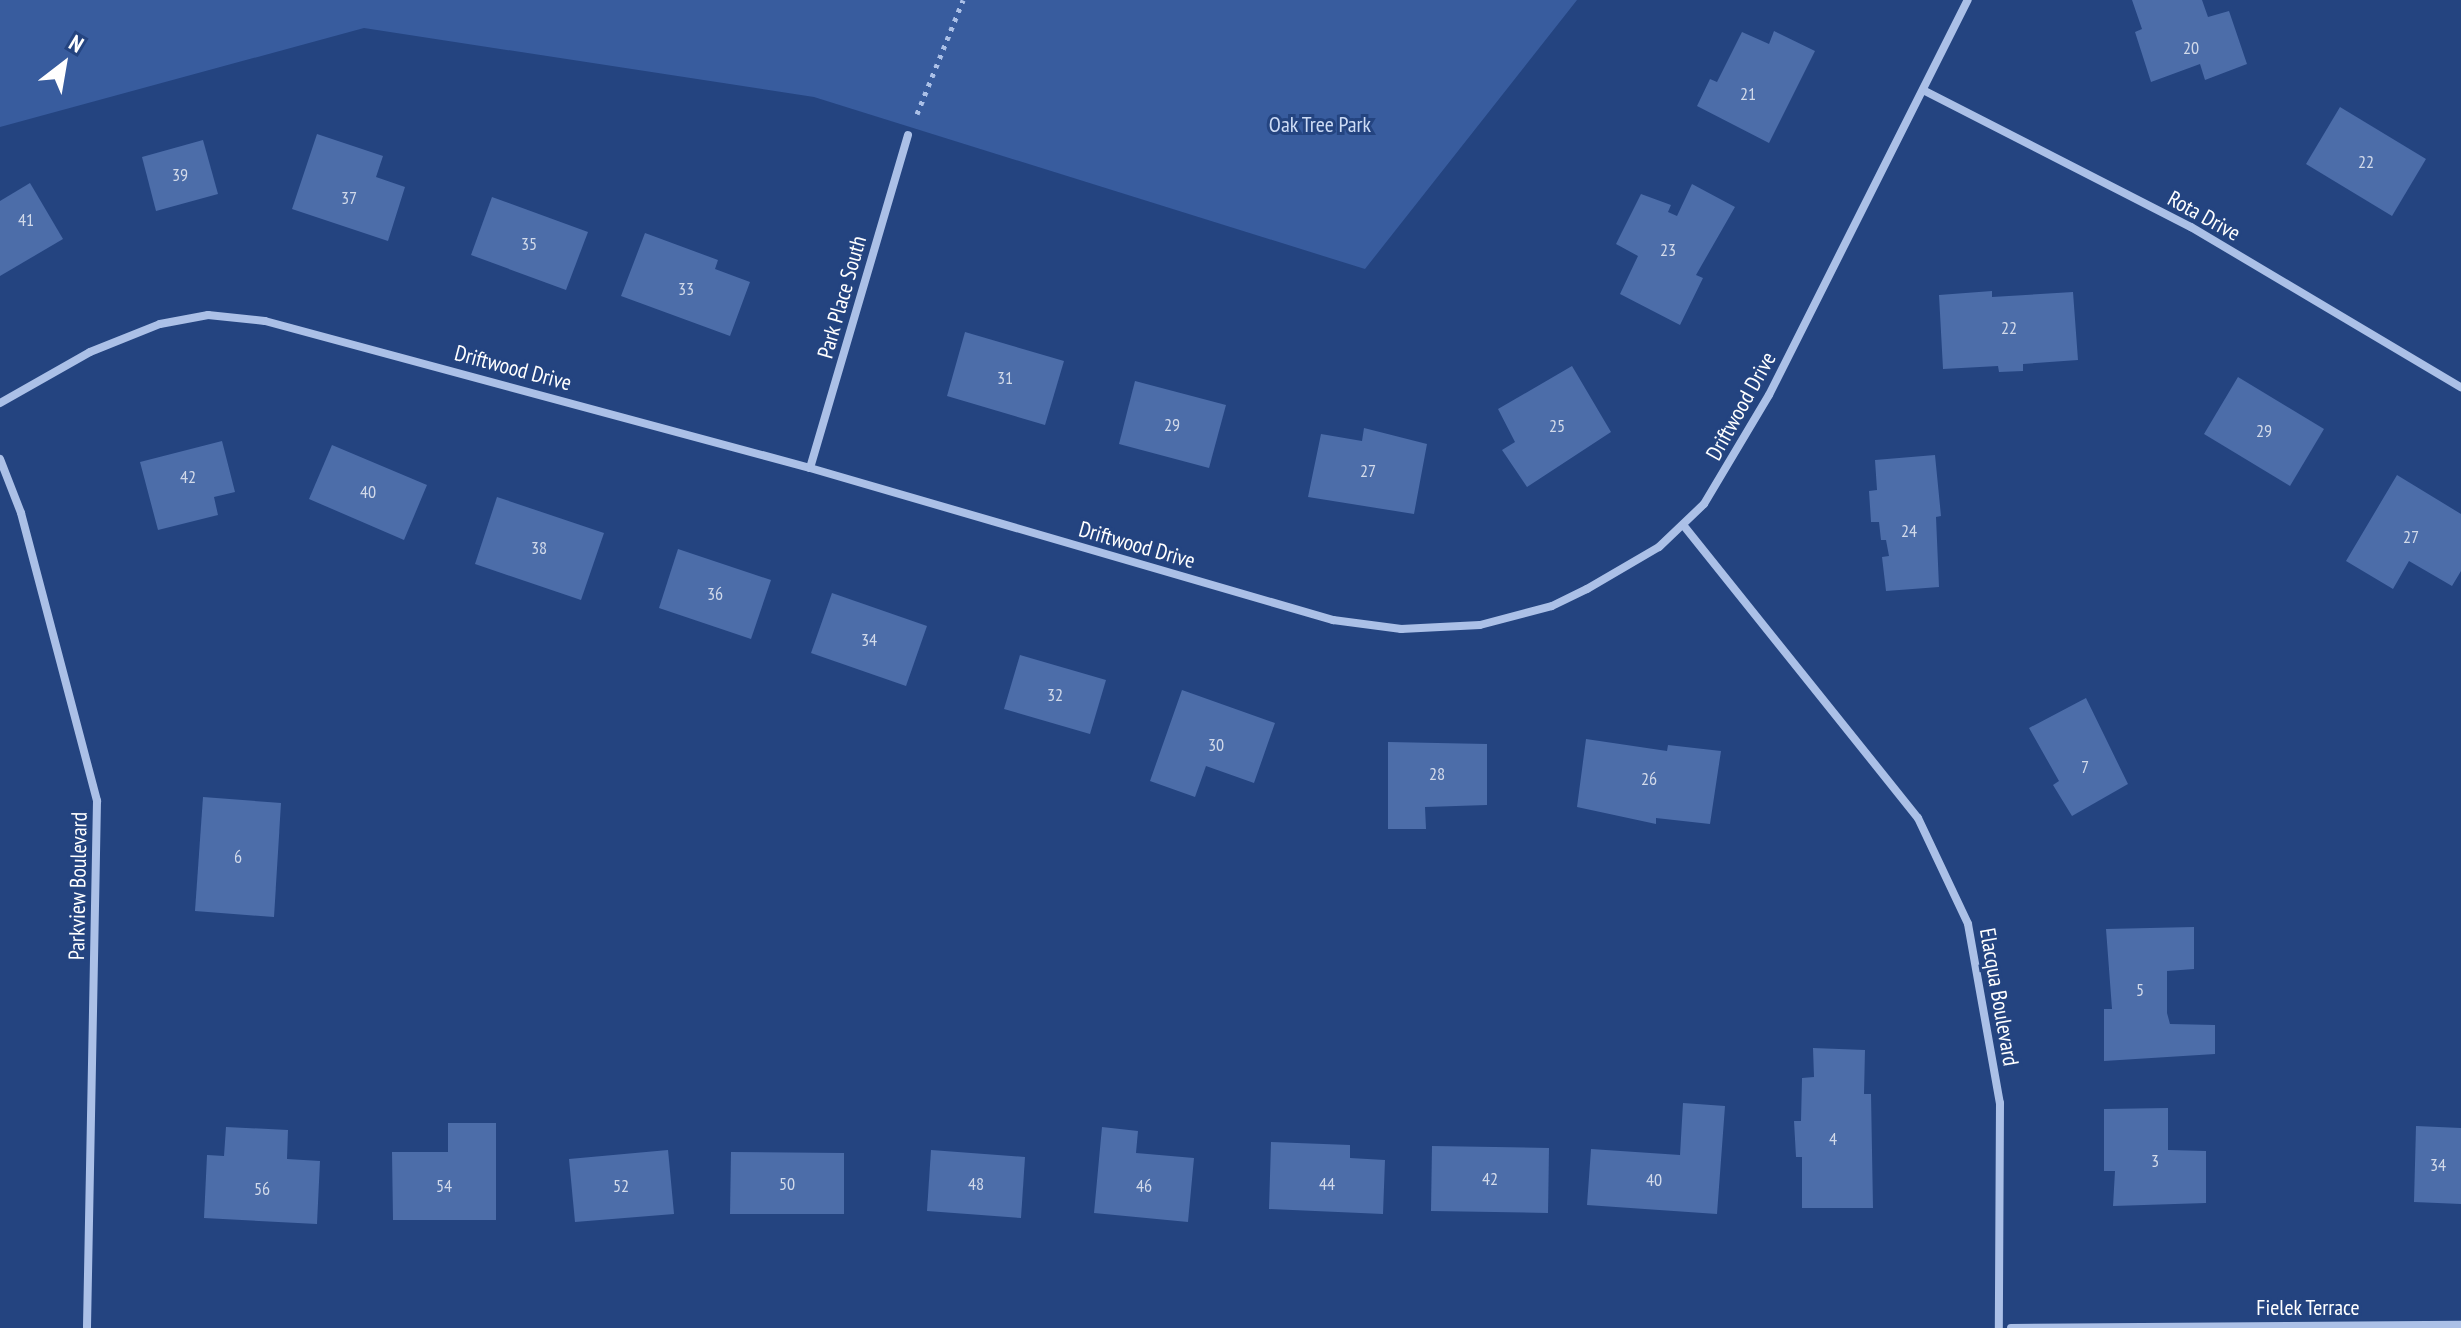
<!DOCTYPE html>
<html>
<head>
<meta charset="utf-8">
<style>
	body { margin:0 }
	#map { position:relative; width:2461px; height:1328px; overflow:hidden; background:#244480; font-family:"PT Sans Narrow",sans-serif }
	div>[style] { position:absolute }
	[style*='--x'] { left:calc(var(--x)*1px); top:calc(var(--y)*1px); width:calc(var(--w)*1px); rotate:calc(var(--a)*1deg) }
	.green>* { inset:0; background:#385c9e }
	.building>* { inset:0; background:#4c6da9 }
	.path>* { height:5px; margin-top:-2.5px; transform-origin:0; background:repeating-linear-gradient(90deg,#abc0e7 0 4px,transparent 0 10px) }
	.street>* { height:8px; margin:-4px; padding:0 4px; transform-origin:4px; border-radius:4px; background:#abc0e7 }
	span { translate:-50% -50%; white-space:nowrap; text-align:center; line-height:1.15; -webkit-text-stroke:6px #244480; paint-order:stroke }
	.number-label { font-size:18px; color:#d2daea }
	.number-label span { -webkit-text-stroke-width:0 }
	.park-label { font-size:22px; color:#cedcf5 }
	.street-label { font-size:22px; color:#fff }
	.north { position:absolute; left:24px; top:24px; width:80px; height:80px; -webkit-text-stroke:6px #244480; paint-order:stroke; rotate:31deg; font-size:22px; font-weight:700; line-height:32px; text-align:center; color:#fff }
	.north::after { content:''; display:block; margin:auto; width:28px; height:36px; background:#fff; clip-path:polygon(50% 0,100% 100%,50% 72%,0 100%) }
</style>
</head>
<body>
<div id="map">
	<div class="green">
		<div style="clip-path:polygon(0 0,1577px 0,1365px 269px,814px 97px,364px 28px,0 127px)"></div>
	</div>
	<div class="building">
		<div style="clip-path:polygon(2132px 0,2202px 0,2208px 17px,2229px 11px,2247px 64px,2205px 80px,2200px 64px,2151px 82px,2135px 32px,2142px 29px)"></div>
		<div style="clip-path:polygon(1774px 31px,1815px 51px,1769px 143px,1697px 106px,1710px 79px,1717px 82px,1742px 32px,1769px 44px)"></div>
		<div style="clip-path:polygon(2340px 107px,2426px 159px,2392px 216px,2306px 164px)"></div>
		<div style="clip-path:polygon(317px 134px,383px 156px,376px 177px,405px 187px,388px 241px,292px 209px)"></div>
		<div style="clip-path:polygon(203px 140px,218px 194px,156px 211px,142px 157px)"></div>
		<div style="clip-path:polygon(30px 183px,63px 239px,0 276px,0 201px)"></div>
		<div style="clip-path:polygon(1692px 184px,1735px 207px,1696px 275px,1703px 278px,1680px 325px,1620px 294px,1638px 256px,1616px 244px,1641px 194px,1671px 205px,1668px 212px,1677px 216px)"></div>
		<div style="clip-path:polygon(492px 197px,588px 232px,566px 290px,471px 255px)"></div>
		<div style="clip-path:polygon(645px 233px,718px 260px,715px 269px,750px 282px,730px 336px,621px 296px)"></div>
		<div style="clip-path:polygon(1992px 291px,1992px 297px,2073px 292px,2078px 360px,2023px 364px,2023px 371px,1999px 372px,1998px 366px,1943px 369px,1939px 295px)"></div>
		<div style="clip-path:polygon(965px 332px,1064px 361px,1045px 425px,947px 396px)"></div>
		<div style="clip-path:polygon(1572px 366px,1611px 432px,1527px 487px,1502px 450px,1515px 442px,1498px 409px)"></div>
		<div style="clip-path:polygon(2238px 377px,2324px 429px,2290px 486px,2204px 434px)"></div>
		<div style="clip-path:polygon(1135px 381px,1226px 405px,1209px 468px,1119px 444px)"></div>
		<div style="clip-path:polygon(1364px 428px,1427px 444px,1414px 514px,1308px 497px,1321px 434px,1362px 441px)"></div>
		<div style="clip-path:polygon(222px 441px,235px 492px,214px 497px,218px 515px,158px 530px,140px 462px)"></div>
		<div style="clip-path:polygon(332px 445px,427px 485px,404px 540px,309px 499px)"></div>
		<div style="clip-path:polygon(1935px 455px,1941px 516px,1936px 517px,1939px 587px,1886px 591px,1882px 557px,1889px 556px,1886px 540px,1881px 540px,1879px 522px,1871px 522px,1869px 491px,1877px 490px,1875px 460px)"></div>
		<div style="clip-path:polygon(2397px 475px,2461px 514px,2461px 571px,2452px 586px,2409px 561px,2393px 589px,2346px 561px)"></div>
		<div style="clip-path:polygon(497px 497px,604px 533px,581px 600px,475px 564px)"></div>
		<div style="clip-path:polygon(678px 549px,771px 580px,751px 639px,659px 608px)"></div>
		<div style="clip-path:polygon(832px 593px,927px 626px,906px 686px,811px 653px)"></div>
		<div style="clip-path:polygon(1020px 655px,1106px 680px,1090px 734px,1004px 709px)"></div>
		<div style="clip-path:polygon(1182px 690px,1275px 723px,1254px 783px,1206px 766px,1195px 797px,1150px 781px)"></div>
		<div style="clip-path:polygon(2086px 698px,2128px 784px,2072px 816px,2053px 785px,2059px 781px,2029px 728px)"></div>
		<div style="clip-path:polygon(1586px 739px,1667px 751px,1668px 745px,1721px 751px,1710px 824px,1656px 818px,1656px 824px,1577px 807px)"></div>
		<div style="clip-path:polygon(1388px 742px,1487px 744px,1487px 805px,1425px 807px,1426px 829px,1388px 829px)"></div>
		<div style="clip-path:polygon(203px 797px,281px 803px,274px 917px,195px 911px)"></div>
		<div style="clip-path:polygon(2194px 927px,2194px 969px,2167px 971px,2167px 1013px,2170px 1024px,2215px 1025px,2215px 1054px,2104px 1061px,2104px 1009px,2112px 1009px,2106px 929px)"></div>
		<div style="clip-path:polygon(1813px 1048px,1865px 1050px,1864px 1094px,1871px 1094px,1873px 1208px,1802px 1208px,1802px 1157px,1796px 1157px,1794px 1121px,1801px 1121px,1802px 1078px,1814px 1077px)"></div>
		<div style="clip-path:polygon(1683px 1103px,1725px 1106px,1717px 1214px,1587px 1205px,1591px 1149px,1680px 1155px)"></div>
		<div style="clip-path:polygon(2168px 1108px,2168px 1150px,2206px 1151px,2206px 1203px,2113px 1206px,2115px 1171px,2104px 1171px,2104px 1109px)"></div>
		<div style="clip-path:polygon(448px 1123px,496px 1123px,496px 1220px,393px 1220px,392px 1152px,448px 1152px)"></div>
		<div style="clip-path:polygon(2416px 1126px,2461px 1128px,2461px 1204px,2414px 1202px)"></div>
		<div style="clip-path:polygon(226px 1127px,288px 1130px,287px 1159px,320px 1161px,317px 1224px,204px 1218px,207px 1155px,224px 1156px)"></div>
		<div style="clip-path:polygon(1102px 1127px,1138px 1131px,1136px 1153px,1194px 1158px,1188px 1222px,1094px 1213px)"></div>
		<div style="clip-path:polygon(1271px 1142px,1350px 1145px,1350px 1158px,1385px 1160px,1383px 1214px,1269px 1209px)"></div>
		<div style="clip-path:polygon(1432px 1146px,1549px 1148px,1548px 1213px,1431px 1211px)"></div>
		<div style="clip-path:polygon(668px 1150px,674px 1214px,575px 1222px,569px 1159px)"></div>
		<div style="clip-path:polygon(931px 1150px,1025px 1157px,1021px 1218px,927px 1211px)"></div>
		<div style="clip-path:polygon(731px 1152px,844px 1153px,844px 1214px,730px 1214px)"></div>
	</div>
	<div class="path">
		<div style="--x:917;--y:114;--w:123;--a:-68"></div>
	</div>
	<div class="street">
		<div style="--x:1923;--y:90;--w:301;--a:27.1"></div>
		<div style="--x:2191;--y:227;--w:314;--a:30.7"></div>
		<div style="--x:0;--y:403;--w:103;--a:-29.5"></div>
		<div style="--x:90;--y:352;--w:75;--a:-21.8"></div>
		<div style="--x:160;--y:324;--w:49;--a:-10.6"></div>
		<div style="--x:208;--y:315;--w:57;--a:6"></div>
		<div style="--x:265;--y:321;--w:564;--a:15.09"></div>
		<div style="--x:810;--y:468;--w:545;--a:16.21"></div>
		<div style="--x:1333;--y:620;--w:69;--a:7.5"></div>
		<div style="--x:1401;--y:629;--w:79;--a:-2.9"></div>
		<div style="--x:1480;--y:625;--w:74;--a:-14.8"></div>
		<div style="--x:1552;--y:606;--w:39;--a:-26"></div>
		<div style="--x:1587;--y:589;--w:83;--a:-30.3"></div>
		<div style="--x:1659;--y:547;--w:62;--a:-43.7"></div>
		<div style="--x:1704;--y:504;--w:127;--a:-59.2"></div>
		<div style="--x:1769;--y:395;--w:442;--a:-63.3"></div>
		<div style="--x:0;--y:459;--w:58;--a:68.7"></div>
		<div style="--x:21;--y:513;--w:298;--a:75.2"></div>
		<div style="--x:97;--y:801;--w:527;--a:91.09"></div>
		<div style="--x:810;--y:468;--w:347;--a:-73.6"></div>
		<div style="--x:1684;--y:526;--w:374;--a:51.3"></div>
		<div style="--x:1918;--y:818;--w:117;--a:64.7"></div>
		<div style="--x:1968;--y:924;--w:182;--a:79.9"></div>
		<div style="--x:2000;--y:1103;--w:225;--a:90.3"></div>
		<div style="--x:2011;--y:1328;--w:450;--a:-0.4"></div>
	</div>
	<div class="number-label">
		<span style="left:2191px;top:48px">20</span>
		<span style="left:1748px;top:94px">21</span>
		<span style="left:2366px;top:162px">22</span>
		<span style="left:180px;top:175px">39</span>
		<span style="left:349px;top:198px">37</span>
		<span style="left:26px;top:220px">41</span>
		<span style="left:529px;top:244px">35</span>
		<span style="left:1668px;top:250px">23</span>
		<span style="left:686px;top:289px">33</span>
		<span style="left:2009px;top:328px">22</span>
		<span style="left:1005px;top:378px">31</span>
		<span style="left:1172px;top:425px">29</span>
		<span style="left:1557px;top:426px">25</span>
		<span style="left:2264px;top:431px">29</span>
		<span style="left:1368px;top:471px">27</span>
		<span style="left:188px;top:477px">42</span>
		<span style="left:368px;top:492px">40</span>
		<span style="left:1909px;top:531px">24</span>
		<span style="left:2411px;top:537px">27</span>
		<span style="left:539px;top:548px">38</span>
		<span style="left:715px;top:594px">36</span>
		<span style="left:869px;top:640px">34</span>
		<span style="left:1055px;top:695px">32</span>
		<span style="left:1216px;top:745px">30</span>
		<span style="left:2085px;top:767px">7</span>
		<span style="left:1437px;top:774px">28</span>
		<span style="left:1649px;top:779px">26</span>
		<span style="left:238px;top:857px">6</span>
		<span style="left:2140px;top:990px">5</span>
		<span style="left:1833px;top:1139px">4</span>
		<span style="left:2155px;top:1161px">3</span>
		<span style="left:2438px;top:1165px">34</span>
		<span style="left:1490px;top:1179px">42</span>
		<span style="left:1654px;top:1180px">40</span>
		<span style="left:787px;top:1184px">50</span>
		<span style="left:976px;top:1184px">48</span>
		<span style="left:1327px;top:1184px">44</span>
		<span style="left:444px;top:1186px">54</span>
		<span style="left:621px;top:1186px">52</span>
		<span style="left:1144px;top:1186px">46</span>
		<span style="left:262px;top:1189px">56</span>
	</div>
	<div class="park-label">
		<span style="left:1320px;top:125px">Oak Tree Park</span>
	</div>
	<div class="street-label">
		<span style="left:2204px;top:216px;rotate:29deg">Rota Drive</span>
		<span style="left:842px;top:297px;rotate:-74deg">Park Place South</span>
		<span style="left:513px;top:368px;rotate:15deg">Driftwood Drive</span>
		<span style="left:1741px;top:406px;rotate:-61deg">Driftwood Drive</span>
		<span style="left:1137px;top:545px;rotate:16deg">Driftwood Drive</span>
		<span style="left:78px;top:886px;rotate:-89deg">Parkview Boulevard</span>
		<span style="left:1999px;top:997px;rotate:80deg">Elacqua Boulevard</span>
		<span style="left:2308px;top:1308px">Fielek Terrace</span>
	</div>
	<div class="north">N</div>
</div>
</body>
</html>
